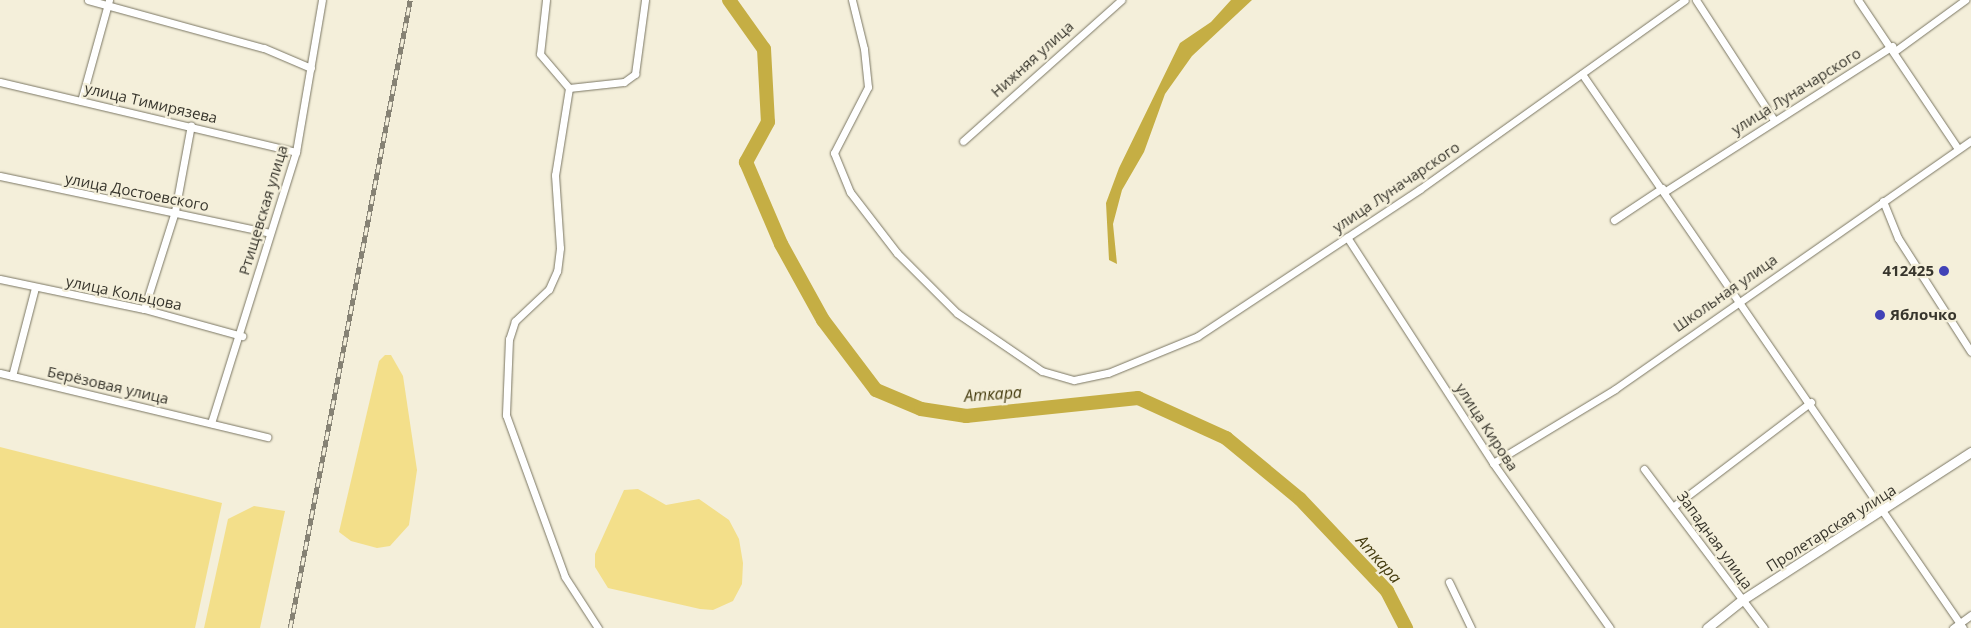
<!DOCTYPE html>
<html>
<head>
<meta charset="utf-8">
<style>
	body { margin:0 }
	#map { position:relative; width:1971px; height:628px; overflow:hidden; background:#f4efda; font-family:"Open Sans",sans-serif }
	div>[style] { position:absolute }
	[style*='--x'] { left:calc(var(--x)*1px); top:calc(var(--y)*1px); width:calc(var(--w)*1px); rotate:calc(var(--a)*1deg) }
	.green>* { inset:0; background:#f3df8a }
	.water>* { inset:0; background:#c5ae44 }
	.river>* { height:14px; margin:-7px; padding:0 7px; transform-origin:7px; border-radius:7px; background:#c5ae44 }
	.roads { filter:drop-shadow(0 0 1px #7a7663) drop-shadow(0 0 1px #7a7663) }
	.minor>* { height:7px; margin:-3.5px; padding:0 3.5px; transform-origin:3.5px; border-radius:3.5px; background:#fff }
	.tertiary>* { height:9px; margin:-4.5px; padding:0 4.5px; transform-origin:4.5px; border-radius:4.5px; background:#fff }
	.rail>* { height:4.5px; margin-top:-2.25px; transform-origin:0; background:repeating-linear-gradient(90deg,#f4efda 0 8px,#868274 0 16px); box-sizing:border-box; border-block:1px solid #868274 }
	.dots>* { width:14px; height:14px; translate:-50% -50%; box-sizing:border-box; border:2px solid #f4efda; border-radius:50% }
	span { translate:-50% -50%; white-space:nowrap; text-align:center; line-height:1.15; -webkit-text-stroke:4.5px #f4efda; paint-order:stroke }
	.street-label { font-size:15px; color:#37352c }
	.poi-label { font-size:15px; color:#37352c; font-weight:700 }
	.right { translate:-100% -50%; text-align:right }
	.left { translate:0 -50%; text-align:left }
	.water-label { font-size:16px; color:#443b0e; font-style:italic }
</style>
</head>
<body>
<div id="map">
	<div class="green">
		<div style="clip-path:polygon(385px 355px,391px 355px,403px 376px,417px 470px,409px 525px,390px 546px,377px 548px,351px 541px,339px 532px,379px 361px)"></div>
		<div style="clip-path:polygon(0 447px,222px 503px,195px 628px,0 628px)"></div>
		<div style="clip-path:polygon(638px 489px,666px 505px,699px 499px,729px 520px,739px 539px,743px 563px,742px 584px,733px 601px,713px 610px,700px 609px,608px 588px,595px 567px,595px 554px,624px 490px)"></div>
		<div style="clip-path:polygon(254px 506px,285px 511px,260px 628px,204px 628px,228px 519px)"></div>
	</div>
	<div class="water">
		<div style="clip-path:polygon(1231px 0,1252px 0,1192px 56px,1165px 94px,1144px 152px,1122px 190px,1113px 224px,1117px 264px,1109px 260px,1106px 203px,1119px 168px,1180px 43px,1211px 22px)"></div>
	</div>
	<div class="river">
		<div style="--x:729;--y:0;--w:60;--a:54.5"></div>
		<div style="--x:764;--y:49;--w:73;--a:86.9"></div>
		<div style="--x:768;--y:122;--w:46;--a:118.8"></div>
		<div style="--x:746;--y:162;--w:89;--a:66.9"></div>
		<div style="--x:781;--y:244;--w:87;--a:61.1"></div>
		<div style="--x:823;--y:320;--w:88;--a:52.9"></div>
		<div style="--x:876;--y:390;--w:49;--a:22.9"></div>
		<div style="--x:921;--y:409;--w:46;--a:8.8"></div>
		<div style="--x:966;--y:416;--w:173;--a:-6"></div>
		<div style="--x:1138;--y:398;--w:97;--a:24.4"></div>
		<div style="--x:1226;--y:438;--w:96;--a:39.5"></div>
		<div style="--x:1300;--y:499;--w:127;--a:46.6"></div>
		<div style="--x:1387;--y:591;--w:42;--a:62.8"></div>
	</div>
	<div class="roads">
		<div class="minor">
			<div style="--x:88;--y:0;--w:182;--a:15.3"></div>
			<div style="--x:264;--y:48;--w:51;--a:23.1"></div>
			<div style="--x:546;--y:0;--w:54;--a:96.3"></div>
			<div style="--x:540;--y:54;--w:45;--a:49.5"></div>
			<div style="--x:852;--y:0;--w:50;--a:76.2"></div>
			<div style="--x:864;--y:49;--w:38;--a:84"></div>
			<div style="--x:868;--y:87;--w:74;--a:117.3"></div>
			<div style="--x:834;--y:153;--w:42;--a:67.7"></div>
			<div style="--x:850;--y:192;--w:77;--a:52.4"></div>
			<div style="--x:897;--y:253;--w:85;--a:45"></div>
			<div style="--x:957;--y:313;--w:103;--a:34.3"></div>
			<div style="--x:1042;--y:371;--w:33;--a:16"></div>
			<div style="--x:1074;--y:380;--w:35;--a:-12"></div>
			<div style="--x:1108;--y:373;--w:97;--a:-22.3"></div>
			<div style="--x:1198;--y:336;--w:266;--a:-33.5"></div>
			<div style="--x:1420;--y:189;--w:325;--a:-35.5"></div>
			<div style="--x:1696;--y:0;--w:143;--a:57"></div>
			<div style="--x:1858;--y:0;--w:179;--a:56.1"></div>
			<div style="--x:1895;--y:51;--w:87;--a:-36.1"></div>
			<div style="--x:1582;--y:74;--w:672;--a:55.48"></div>
			<div style="--x:0;--y:82;--w:304;--a:13.3"></div>
			<div style="--x:569;--y:88;--w:88;--a:99.1"></div>
			<div style="--x:555;--y:175;--w:73;--a:86.1"></div>
			<div style="--x:560;--y:248;--w:23;--a:97"></div>
			<div style="--x:557;--y:271;--w:20;--a:114"></div>
			<div style="--x:549;--y:289;--w:47;--a:136.7"></div>
			<div style="--x:515;--y:321;--w:19;--a:108"></div>
			<div style="--x:509;--y:339;--w:76;--a:92.3"></div>
			<div style="--x:506;--y:415;--w:172;--a:70"></div>
			<div style="--x:565;--y:577;--w:61;--a:57.1"></div>
			<div style="--x:569;--y:88;--w:55;--a:-6.2"></div>
			<div style="--x:624;--y:82;--w:14;--a:-36"></div>
			<div style="--x:635;--y:74;--w:75;--a:-82.3"></div>
			<div style="--x:81;--y:101;--w:105;--a:-74.5"></div>
			<div style="--x:963;--y:141;--w:212;--a:-41.7"></div>
			<div style="--x:0;--y:176;--w:276;--a:11.9"></div>
			<div style="--x:1664;--y:192;--w:271;--a:-32.6"></div>
			<div style="--x:1883;--y:201;--w:40;--a:68"></div>
			<div style="--x:1898;--y:238;--w:135;--a:57.4"></div>
			<div style="--x:1614;--y:220;--w:58;--a:-33.7"></div>
			<div style="--x:1347;--y:237;--w:269;--a:57.1"></div>
			<div style="--x:1493;--y:463;--w:202;--a:54.7"></div>
			<div style="--x:0;--y:279;--w:147;--a:11.8"></div>
			<div style="--x:144;--y:309;--w:102;--a:15.4"></div>
			<div style="--x:144;--y:309;--w:103;--a:-72.4"></div>
			<div style="--x:175;--y:211;--w:87;--a:-79.5"></div>
			<div style="--x:0;--y:373;--w:275;--a:13.5"></div>
			<div style="--x:12;--y:376;--w:91;--a:-75.4"></div>
			<div style="--x:211;--y:423;--w:284;--a:-72.6"></div>
			<div style="--x:296;--y:152;--w:154;--a:-80.3"></div>
			<div style="--x:1493;--y:463;--w:143;--a:-31.2"></div>
			<div style="--x:1615;--y:389;--w:434;--a:-34.9"></div>
			<div style="--x:1644;--y:469;--w:199;--a:53"></div>
			<div style="--x:1674;--y:506;--w:172;--a:-37.2"></div>
			<div style="--x:1449;--y:582;--w:51;--a:64.4"></div>
			<div style="--x:1953;--y:628;--w:22;--a:-36"></div>
		</div>
		<div class="tertiary">
			<div style="--x:1707;--y:628;--w:45;--a:-38.7"></div>
			<div style="--x:1742;--y:600;--w:273;--a:-32.9"></div>
		</div>
	</div>
	<div class="rail">
		<div style="--x:290;--y:628;--w:639;--a:-79.18"></div>
	</div>
	<div class="dots">
		<div style="left:1944px;top:271px;background:#4142b7"></div>
		<div style="left:1880px;top:315px;background:#4142b7"></div>
	</div>
	<div class="street-label">
		<span style="left:1032px;top:59px;rotate:-42deg">Нижняя улица</span>
		<span style="left:1796px;top:91px;rotate:-32deg">улица Луначарского</span>
		<span style="left:151px;top:103px;rotate:13deg">улица Тимирязева</span>
		<span style="left:1396px;top:187px;rotate:-34deg">улица Луначарского</span>
		<span style="left:137px;top:192px;rotate:11deg">улица Достоевского</span>
		<span style="left:263px;top:210px;rotate:-73deg">Ртищевская улица</span>
		<span style="left:124px;top:293px;rotate:12deg">улица Кольцова</span>
		<span style="left:1725px;top:293px;rotate:-35deg">Школьная улица</span>
		<span style="left:108px;top:385px;rotate:13deg">Берёзовая улица</span>
		<span style="left:1487px;top:427px;rotate:57deg">улица Кирова</span>
		<span style="left:1831px;top:528px;rotate:-32deg">Пролетарская улица</span>
		<span style="left:1715px;top:540px;rotate:54deg">Западная улица</span>
	</div>
	<div class="poi-label">
		<span class="right" style="left:1934px;top:271px">412425</span>
		<span class="left" style="left:1890px;top:315px">Яблочко</span>
	</div>
	<div class="water-label">
		<span style="left:993px;top:394px;rotate:-4deg">Аткара</span>
		<span style="left:1379px;top:559px;rotate:48deg">Аткара</span>
	</div>
</div>
</body>
</html>
